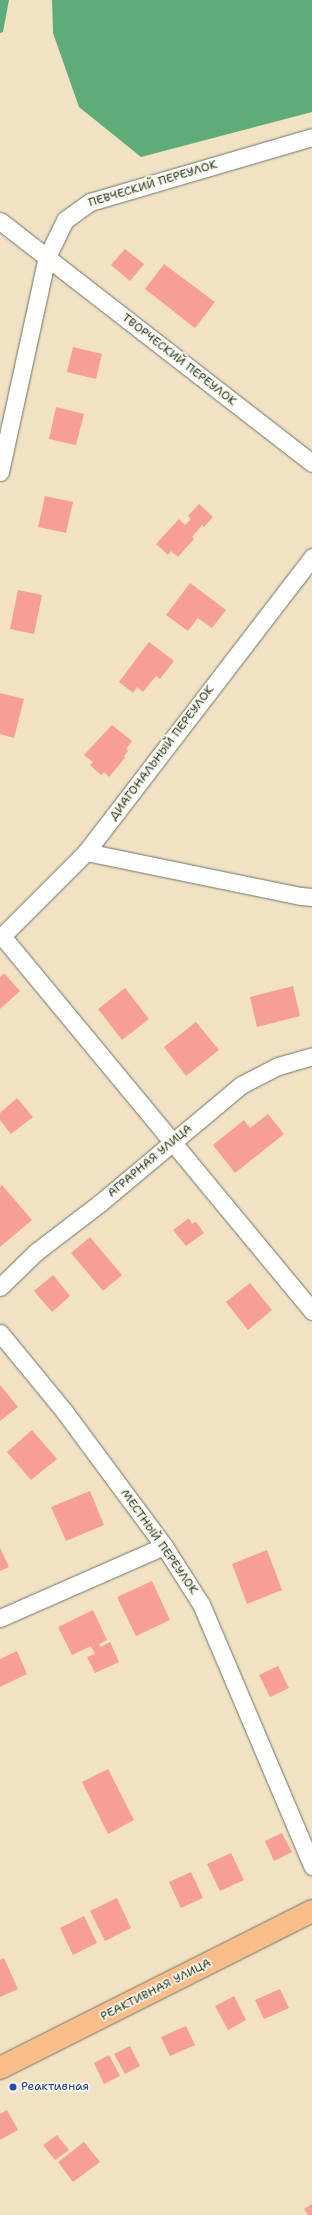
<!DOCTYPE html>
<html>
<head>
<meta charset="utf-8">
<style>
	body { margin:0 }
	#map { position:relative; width:312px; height:2215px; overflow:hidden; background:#f2e2c4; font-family:"Shantell Sans",sans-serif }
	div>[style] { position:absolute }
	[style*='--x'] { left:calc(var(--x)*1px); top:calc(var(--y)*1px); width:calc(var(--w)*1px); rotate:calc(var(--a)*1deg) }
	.forest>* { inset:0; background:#5ead78 }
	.building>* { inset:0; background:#f79e96 }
	.roads { filter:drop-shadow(0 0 1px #697766) drop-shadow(0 0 1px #697766) }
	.minor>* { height:17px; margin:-8.5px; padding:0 8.5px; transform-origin:8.5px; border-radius:8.5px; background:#fff }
	.major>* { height:22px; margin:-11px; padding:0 11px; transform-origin:11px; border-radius:11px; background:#f8bd89 }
	.dots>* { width:11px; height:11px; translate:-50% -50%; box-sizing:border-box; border:2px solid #fcf5e5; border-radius:50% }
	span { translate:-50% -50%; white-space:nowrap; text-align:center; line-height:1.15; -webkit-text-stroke:3.5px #fcf5e5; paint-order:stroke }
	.street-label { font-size:12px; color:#1f3d34 }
	.transit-label { font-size:12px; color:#164399 }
	.left { translate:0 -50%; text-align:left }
</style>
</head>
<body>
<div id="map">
	<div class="forest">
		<div style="clip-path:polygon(0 0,9px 0,3px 32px,0 33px)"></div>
		<div style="clip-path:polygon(52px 0,312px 0,312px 112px,141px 157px,79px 107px,53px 33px)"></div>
	</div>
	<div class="building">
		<div style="clip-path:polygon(125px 249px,144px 264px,130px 281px,111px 265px)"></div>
		<div style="clip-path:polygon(164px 264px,215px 302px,195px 328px,145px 289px)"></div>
		<div style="clip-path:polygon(73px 347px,102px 354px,96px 379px,67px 372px)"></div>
		<div style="clip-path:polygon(56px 407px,84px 414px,76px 445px,49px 439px)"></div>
		<div style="clip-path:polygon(45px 496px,73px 502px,66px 533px,38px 527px)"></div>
		<div style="clip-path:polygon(199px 504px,213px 517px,204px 527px,202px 525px,192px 537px,194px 539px,178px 557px,171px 551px,168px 555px,156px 544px,179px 519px,185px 525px,191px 519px,188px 516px)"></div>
		<div style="clip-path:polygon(190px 583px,226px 610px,212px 628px,198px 618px,188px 631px,166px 615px)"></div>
		<div style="clip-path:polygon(18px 590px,42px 595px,34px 634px,10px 629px)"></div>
		<div style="clip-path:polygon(149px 642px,174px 661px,160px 679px,156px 676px,143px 692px,137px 687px,133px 693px,119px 682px)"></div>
		<div style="clip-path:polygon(0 693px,24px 699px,14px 738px,0 734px)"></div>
		<div style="clip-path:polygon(112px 725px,132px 741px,126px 749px,128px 751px,124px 756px,125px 758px,109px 777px,104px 772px,101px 775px,90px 765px,93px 762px,84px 755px)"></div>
		<div style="clip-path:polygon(4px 973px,20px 991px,0 1009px,0 977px)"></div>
		<div style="clip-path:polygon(293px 986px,300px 1016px,257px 1027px,250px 997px)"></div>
		<div style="clip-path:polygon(125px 988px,149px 1019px,122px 1040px,98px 1009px)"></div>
		<div style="clip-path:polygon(196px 1022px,219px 1050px,186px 1076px,164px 1047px)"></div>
		<div style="clip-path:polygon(17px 1098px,33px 1117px,11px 1134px,0 1120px,0 1113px)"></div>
		<div style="clip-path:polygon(268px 1114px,284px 1134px,235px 1173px,213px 1145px,244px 1120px,250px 1128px)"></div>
		<div style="clip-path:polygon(2px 1185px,32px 1220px,0 1247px,0 1187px)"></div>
		<div style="clip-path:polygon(189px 1218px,192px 1224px,196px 1222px,204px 1233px,186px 1246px,173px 1230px)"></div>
		<div style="clip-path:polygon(90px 1237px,122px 1275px,103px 1291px,71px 1253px)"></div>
		<div style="clip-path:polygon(53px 1275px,70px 1296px,52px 1312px,34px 1291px)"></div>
		<div style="clip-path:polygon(250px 1283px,272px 1310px,248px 1330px,226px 1302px)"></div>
		<div style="clip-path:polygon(0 1385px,18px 1407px,0 1421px)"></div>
		<div style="clip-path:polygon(32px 1430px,57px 1459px,31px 1480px,7px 1452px)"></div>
		<div style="clip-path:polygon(90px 1491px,104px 1525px,66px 1541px,51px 1507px)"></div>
		<div style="clip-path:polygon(0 1548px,9px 1567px,0 1571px)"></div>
		<div style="clip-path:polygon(267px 1550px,282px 1590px,247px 1604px,232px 1564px)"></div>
		<div style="clip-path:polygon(152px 1581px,170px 1620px,136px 1636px,117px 1597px)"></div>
		<div style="clip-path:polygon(93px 1610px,107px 1640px,99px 1644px,101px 1647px,110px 1642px,119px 1662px,95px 1673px,87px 1657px,95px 1654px,91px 1646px,72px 1655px,58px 1627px)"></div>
		<div style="clip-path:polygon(17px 1651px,27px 1674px,0 1687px,0 1659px)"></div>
		<div style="clip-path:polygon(278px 1666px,289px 1688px,270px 1697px,259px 1675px)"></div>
		<div style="clip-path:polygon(108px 1769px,134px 1820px,108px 1834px,82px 1782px)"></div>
		<div style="clip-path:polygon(282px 1833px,292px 1852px,274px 1861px,265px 1841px)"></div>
		<div style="clip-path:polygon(231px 1853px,244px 1880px,220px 1891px,207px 1864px)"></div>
		<div style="clip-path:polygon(191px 1872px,203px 1898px,181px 1908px,169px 1882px)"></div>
		<div style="clip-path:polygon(117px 1898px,131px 1928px,105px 1941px,90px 1911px)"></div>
		<div style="clip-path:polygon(84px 1916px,97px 1943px,73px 1955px,60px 1928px)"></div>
		<div style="clip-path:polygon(4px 1958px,18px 1989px,0 1997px,0 1960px)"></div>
		<div style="clip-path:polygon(280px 1989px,289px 2008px,264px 2019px,255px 2000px)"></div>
		<div style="clip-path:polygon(234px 1996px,246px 2020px,228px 2030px,215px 2006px)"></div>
		<div style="clip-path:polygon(186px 2026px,195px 2045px,170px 2056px,161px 2037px)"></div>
		<div style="clip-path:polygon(130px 2046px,140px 2066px,125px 2074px,114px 2054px)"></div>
		<div style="clip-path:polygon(109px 2055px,120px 2076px,104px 2084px,94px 2063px)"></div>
		<div style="clip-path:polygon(7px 2110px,18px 2130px,0 2140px,0 2114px)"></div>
		<div style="clip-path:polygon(57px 2135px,69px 2150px,55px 2160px,43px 2145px)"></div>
		<div style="clip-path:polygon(84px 2142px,100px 2162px,73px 2182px,58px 2162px)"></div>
		<div style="clip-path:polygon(312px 2204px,312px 2215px,308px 2215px,304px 2209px)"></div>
	</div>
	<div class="roads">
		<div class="minor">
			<div style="--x:0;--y:221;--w:395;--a:37.8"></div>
			<div style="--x:0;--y:472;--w:220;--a:-77.7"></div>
			<div style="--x:47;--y:257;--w:41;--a:-64.1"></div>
			<div style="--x:65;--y:220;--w:31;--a:-36"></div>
			<div style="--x:90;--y:202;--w:231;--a:-16.3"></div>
			<div style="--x:86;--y:852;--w:219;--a:11.6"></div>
			<div style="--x:301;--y:896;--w:11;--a:5"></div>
			<div style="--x:2;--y:936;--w:487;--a:50.4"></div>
			<div style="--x:0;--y:938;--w:122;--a:-45"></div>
			<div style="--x:86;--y:852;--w:372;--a:-52.5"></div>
			<div style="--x:0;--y:1287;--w:50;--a:-44.2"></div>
			<div style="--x:36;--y:1252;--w:81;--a:-37.4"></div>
			<div style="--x:100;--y:1203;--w:184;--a:-39.9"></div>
			<div style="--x:241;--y:1085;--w:42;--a:-27.2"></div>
			<div style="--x:278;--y:1066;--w:35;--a:-16"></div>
			<div style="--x:0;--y:1333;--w:101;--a:50.6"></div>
			<div style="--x:64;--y:1411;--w:168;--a:53.5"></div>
			<div style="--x:164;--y:1546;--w:69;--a:57.5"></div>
			<div style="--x:201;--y:1604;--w:285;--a:67"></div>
			<div style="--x:0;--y:1618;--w:179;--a:-23.7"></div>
		</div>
		<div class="major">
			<div style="--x:0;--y:2068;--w:349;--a:-26.7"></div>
		</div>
	</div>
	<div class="dots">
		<div style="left:13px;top:2087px;background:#1a4fb4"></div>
	</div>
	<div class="street-label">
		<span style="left:153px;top:184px;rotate:-17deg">ПЕВЧЕСКИЙ ПЕРЕУЛОК</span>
		<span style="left:179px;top:360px;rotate:38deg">ТВОРЧЕСКИЙ ПЕРЕУЛОК</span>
		<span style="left:162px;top:753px;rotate:-53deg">ДИАГОНАЛЬНЫЙ ПЕРЕУЛОК</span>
		<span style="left:150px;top:1161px;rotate:-40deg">АГРАРНАЯ УЛИЦА</span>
		<span style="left:159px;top:1542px;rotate:55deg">МЕСТНЫЙ ПЕРЕУЛОК</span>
		<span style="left:156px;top:1990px;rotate:-27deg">РЕАКТИВНАЯ УЛИЦА</span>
	</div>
	<div class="transit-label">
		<span class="left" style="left:21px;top:2087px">Реактивная</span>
	</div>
</div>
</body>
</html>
